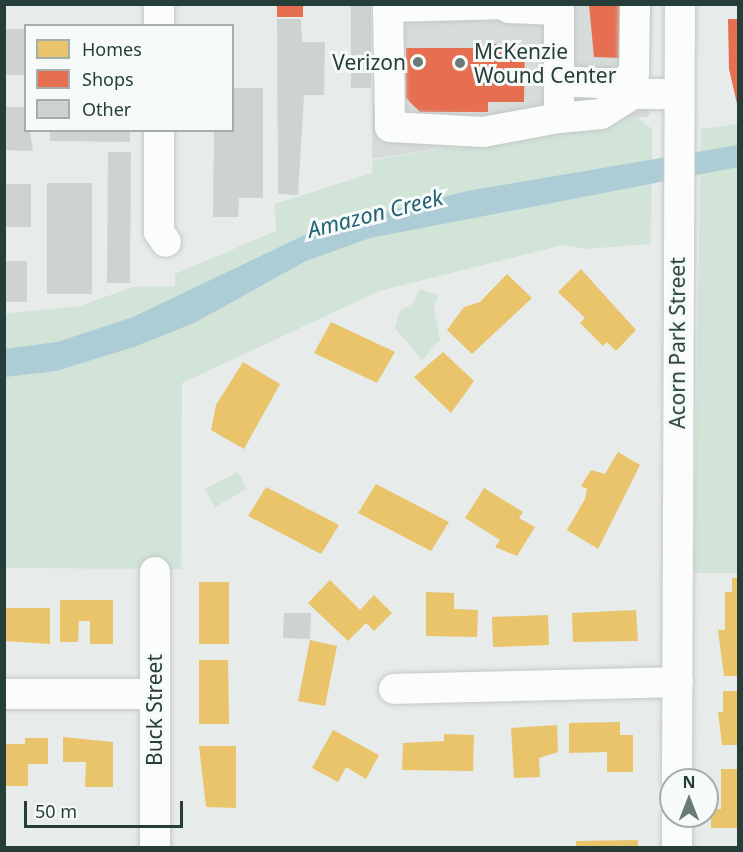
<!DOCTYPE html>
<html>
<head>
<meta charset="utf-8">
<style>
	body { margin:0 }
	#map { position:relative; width:743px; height:852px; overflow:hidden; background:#e7ebe9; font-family:"Noto Sans",sans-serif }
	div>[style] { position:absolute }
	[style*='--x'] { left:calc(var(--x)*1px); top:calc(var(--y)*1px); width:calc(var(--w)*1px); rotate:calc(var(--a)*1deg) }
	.built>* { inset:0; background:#d6dcd9 }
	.green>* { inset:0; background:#d2e3d8 }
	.water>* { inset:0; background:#accdd6 }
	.homes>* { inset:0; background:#e9c46a }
	.shops>* { inset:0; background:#e76f51 }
	.building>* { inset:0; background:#ced3d1 }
	.roads { filter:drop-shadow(0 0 2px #c4c8c6) drop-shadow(0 0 2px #c4c8c6) }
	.minor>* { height:30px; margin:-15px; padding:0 15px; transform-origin:15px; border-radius:15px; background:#fbfcfc }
	.dots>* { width:16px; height:16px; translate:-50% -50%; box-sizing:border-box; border:3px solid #f6faf8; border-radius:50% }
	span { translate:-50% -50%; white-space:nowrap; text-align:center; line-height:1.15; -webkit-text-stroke:6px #f6faf8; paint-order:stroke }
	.poi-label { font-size:21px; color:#263e39 }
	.left { translate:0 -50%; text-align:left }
	.right { translate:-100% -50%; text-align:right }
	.street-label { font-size:21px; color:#263e39 }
	.water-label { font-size:22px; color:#246276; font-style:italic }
	.frame { position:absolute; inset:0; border:6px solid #263e39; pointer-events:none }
	.legend { position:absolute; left:24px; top:24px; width:210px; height:108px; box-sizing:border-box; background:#f6faf8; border:2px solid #a3afac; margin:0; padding:8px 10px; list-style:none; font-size:18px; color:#263e39 }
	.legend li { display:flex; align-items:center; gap:12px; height:30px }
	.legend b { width:30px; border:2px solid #a3afac }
	.north { position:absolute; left:659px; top:768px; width:60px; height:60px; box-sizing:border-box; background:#f6faf8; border:2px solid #a3afac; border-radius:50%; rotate:0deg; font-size:16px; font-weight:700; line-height:24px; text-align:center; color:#263e39 }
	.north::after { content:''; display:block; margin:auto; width:21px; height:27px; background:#6a7b77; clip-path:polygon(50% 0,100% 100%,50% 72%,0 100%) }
	.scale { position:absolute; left:24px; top:801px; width:159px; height:27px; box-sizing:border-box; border:3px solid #263e39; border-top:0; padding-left:8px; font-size:18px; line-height:21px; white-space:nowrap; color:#263e39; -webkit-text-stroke:4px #f6faf8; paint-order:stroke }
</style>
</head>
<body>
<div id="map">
	<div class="built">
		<div style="clip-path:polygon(374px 5px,652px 5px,649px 116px,372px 159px)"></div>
	</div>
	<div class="green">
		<div style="clip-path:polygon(636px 117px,652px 129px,651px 244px,585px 249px,563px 245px,379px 291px,182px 383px,181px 569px,5px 568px,4px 314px,80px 306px,133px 287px,175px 286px,175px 274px,276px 231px,275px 204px,372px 173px,373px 160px)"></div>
		<div style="clip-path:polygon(738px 124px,738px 573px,694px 573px,701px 129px)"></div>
		<div style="clip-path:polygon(420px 289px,438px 295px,434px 310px,440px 340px,422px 360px,395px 328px,399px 312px,413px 303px)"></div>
		<div style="clip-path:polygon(238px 472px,247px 489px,215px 507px,205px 489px)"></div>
	</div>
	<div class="water">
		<div style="clip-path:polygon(738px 145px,738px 167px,370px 238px,306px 261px,194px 323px,134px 347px,56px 371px,5px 377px,4px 349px,57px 342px,133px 317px,315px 230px,467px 191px)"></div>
	</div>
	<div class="homes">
		<div style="clip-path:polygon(581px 269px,636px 330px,616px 351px,607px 342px,603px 346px,580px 323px,585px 318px,558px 292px)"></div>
		<div style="clip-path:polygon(507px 274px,532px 298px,472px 354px,447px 330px,464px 307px,480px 302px)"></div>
		<div style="clip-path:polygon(331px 322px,395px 352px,377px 383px,314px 353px)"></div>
		<div style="clip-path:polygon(443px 352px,474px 381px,451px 413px,414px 377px)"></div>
		<div style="clip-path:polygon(243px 362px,280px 384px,244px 449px,211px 430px,216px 405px)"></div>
		<div style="clip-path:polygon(618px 452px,640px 465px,598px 549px,567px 530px,585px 499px,587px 489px,581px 486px,591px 470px,605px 474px)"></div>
		<div style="clip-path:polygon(376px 484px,449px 522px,431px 551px,358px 513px)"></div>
		<div style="clip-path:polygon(266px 487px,339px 525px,321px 554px,248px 516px)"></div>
		<div style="clip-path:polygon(484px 488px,523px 512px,519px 518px,535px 527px,517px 556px,495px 547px,500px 540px,465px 518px)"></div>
		<div style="clip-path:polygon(732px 578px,738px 578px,738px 676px,724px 676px,718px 630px,725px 630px,725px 592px,732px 592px)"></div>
		<div style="clip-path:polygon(330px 580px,360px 610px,374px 595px,392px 613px,374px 631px,366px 623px,348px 641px,308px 603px)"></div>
		<div style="clip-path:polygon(199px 582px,229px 582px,229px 644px,199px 644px)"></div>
		<div style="clip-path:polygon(426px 592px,454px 593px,454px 609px,478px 610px,477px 637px,426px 636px)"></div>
		<div style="clip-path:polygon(60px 600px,113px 600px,113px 644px,90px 644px,90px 621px,79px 621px,78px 642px,60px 642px)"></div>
		<div style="clip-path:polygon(4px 608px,50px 608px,50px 644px,4px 641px)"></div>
		<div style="clip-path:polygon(636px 610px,638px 641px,573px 642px,572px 613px)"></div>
		<div style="clip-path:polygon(548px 615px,549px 645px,493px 647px,492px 617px)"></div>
		<div style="clip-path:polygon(310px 640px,337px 646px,325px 706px,298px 701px)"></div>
		<div style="clip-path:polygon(199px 660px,228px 660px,229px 724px,199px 724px)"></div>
		<div style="clip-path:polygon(723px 691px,738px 691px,738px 745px,722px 745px,718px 712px,723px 712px)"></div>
		<div style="clip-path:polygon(620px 722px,620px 735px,633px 735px,633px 772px,607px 772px,607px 752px,569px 753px,569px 723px)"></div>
		<div style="clip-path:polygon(557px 725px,558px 752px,539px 758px,540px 777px,514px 778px,511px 728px)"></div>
		<div style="clip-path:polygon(333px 730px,379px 755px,366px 779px,346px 767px,338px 782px,312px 768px)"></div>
		<div style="clip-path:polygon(444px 734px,474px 735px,473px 771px,402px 770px,403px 743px,444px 741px)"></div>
		<div style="clip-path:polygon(63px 737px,113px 742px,113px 787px,85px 787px,86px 762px,63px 762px)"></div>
		<div style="clip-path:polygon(25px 738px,48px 738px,48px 764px,28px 764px,28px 786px,4px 786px,4px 744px,25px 744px)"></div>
		<div style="clip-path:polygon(199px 746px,236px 746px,236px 808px,206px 807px)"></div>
		<div style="clip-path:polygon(721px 769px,738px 769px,738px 828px,711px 828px,711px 809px,721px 809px)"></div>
		<div style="clip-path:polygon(638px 840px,638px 848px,576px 848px,576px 841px)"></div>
	</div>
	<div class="shops">
		<div style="clip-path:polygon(277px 4px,303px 4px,303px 17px,277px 17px)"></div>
		<div style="clip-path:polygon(589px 5px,621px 5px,620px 58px,594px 57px)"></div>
		<div style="clip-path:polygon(728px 19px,738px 19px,738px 108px,729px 69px)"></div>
		<div style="clip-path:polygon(491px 44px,525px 44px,524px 102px,488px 102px,488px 112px,420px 112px,406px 98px,406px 48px,491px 48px)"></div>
	</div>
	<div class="building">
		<div style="clip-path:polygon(351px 4px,371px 4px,371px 88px,351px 88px)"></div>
		<div style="clip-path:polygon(277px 19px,301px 19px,302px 42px,325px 42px,324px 95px,304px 95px,298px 195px,278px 194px)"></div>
		<div style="clip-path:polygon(4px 29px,26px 29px,26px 75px,4px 75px)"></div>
		<div style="clip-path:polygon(232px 88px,263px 88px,263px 198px,239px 198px,238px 217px,213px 217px,214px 130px,232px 130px)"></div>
		<div style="clip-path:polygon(4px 107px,26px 107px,33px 151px,4px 150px)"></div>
		<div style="clip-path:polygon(50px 130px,130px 130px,130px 142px,50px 141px)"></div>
		<div style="clip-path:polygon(108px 152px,131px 152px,130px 283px,107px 283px)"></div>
		<div style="clip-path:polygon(47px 183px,92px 183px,92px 294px,47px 294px)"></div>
		<div style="clip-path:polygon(5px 184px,31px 184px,31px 227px,5px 227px)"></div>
		<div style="clip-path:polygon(4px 261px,27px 261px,27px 302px,4px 302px)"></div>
		<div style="clip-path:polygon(284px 613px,311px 613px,310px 639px,283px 638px)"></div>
	</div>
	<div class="roads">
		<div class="minor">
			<div style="--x:159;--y:4;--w:22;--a:90"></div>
			<div style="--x:509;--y:4;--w:121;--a:178.6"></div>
			<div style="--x:388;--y:7;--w:120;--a:89"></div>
			<div style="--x:390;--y:127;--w:93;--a:3.1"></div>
			<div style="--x:483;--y:132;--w:77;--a:-10.4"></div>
			<div style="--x:509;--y:8;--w:50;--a:2.3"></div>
			<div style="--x:559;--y:10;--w:108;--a:90"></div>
			<div style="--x:559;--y:118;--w:42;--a:-5.4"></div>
			<div style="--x:601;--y:114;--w:38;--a:-32"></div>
			<div style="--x:633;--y:94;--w:45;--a:0"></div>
			<div style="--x:559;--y:81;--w:60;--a:2.9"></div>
			<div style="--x:619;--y:84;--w:17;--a:-31"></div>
			<div style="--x:634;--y:75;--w:71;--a:-89.2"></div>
			<div style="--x:159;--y:130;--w:102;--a:90"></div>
			<div style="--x:159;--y:232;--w:12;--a:55"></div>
			<div style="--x:394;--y:689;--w:284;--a:-1.4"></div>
			<div style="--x:4;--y:694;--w:150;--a:0"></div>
			<div style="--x:677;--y:780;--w:776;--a:-89.78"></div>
			<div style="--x:155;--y:848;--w:276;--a:-90"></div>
			<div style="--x:677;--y:848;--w:32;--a:-90"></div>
		</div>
	</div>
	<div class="dots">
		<div style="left:418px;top:62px;background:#6a7b77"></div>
		<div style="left:460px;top:63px;background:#6a7b77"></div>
	</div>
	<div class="poi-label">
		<span class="left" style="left:474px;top:63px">McKenzie<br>Wound Center</span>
		<span class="right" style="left:406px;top:62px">Verizon</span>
	</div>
	<div class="street-label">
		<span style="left:677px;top:343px;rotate:-90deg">Acorn Park Street</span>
		<span style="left:154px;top:710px;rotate:-90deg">Buck Street</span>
	</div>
	<div class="water-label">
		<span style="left:375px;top:213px;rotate:-14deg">Amazon Creek</span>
	</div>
	<div class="frame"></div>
	<ul class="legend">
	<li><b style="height:16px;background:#e9c46a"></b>Homes</li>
	<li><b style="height:16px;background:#e76f51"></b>Shops</li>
	<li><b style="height:16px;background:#ced3d1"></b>Other</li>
	</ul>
	<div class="north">N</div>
	<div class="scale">50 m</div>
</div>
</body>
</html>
